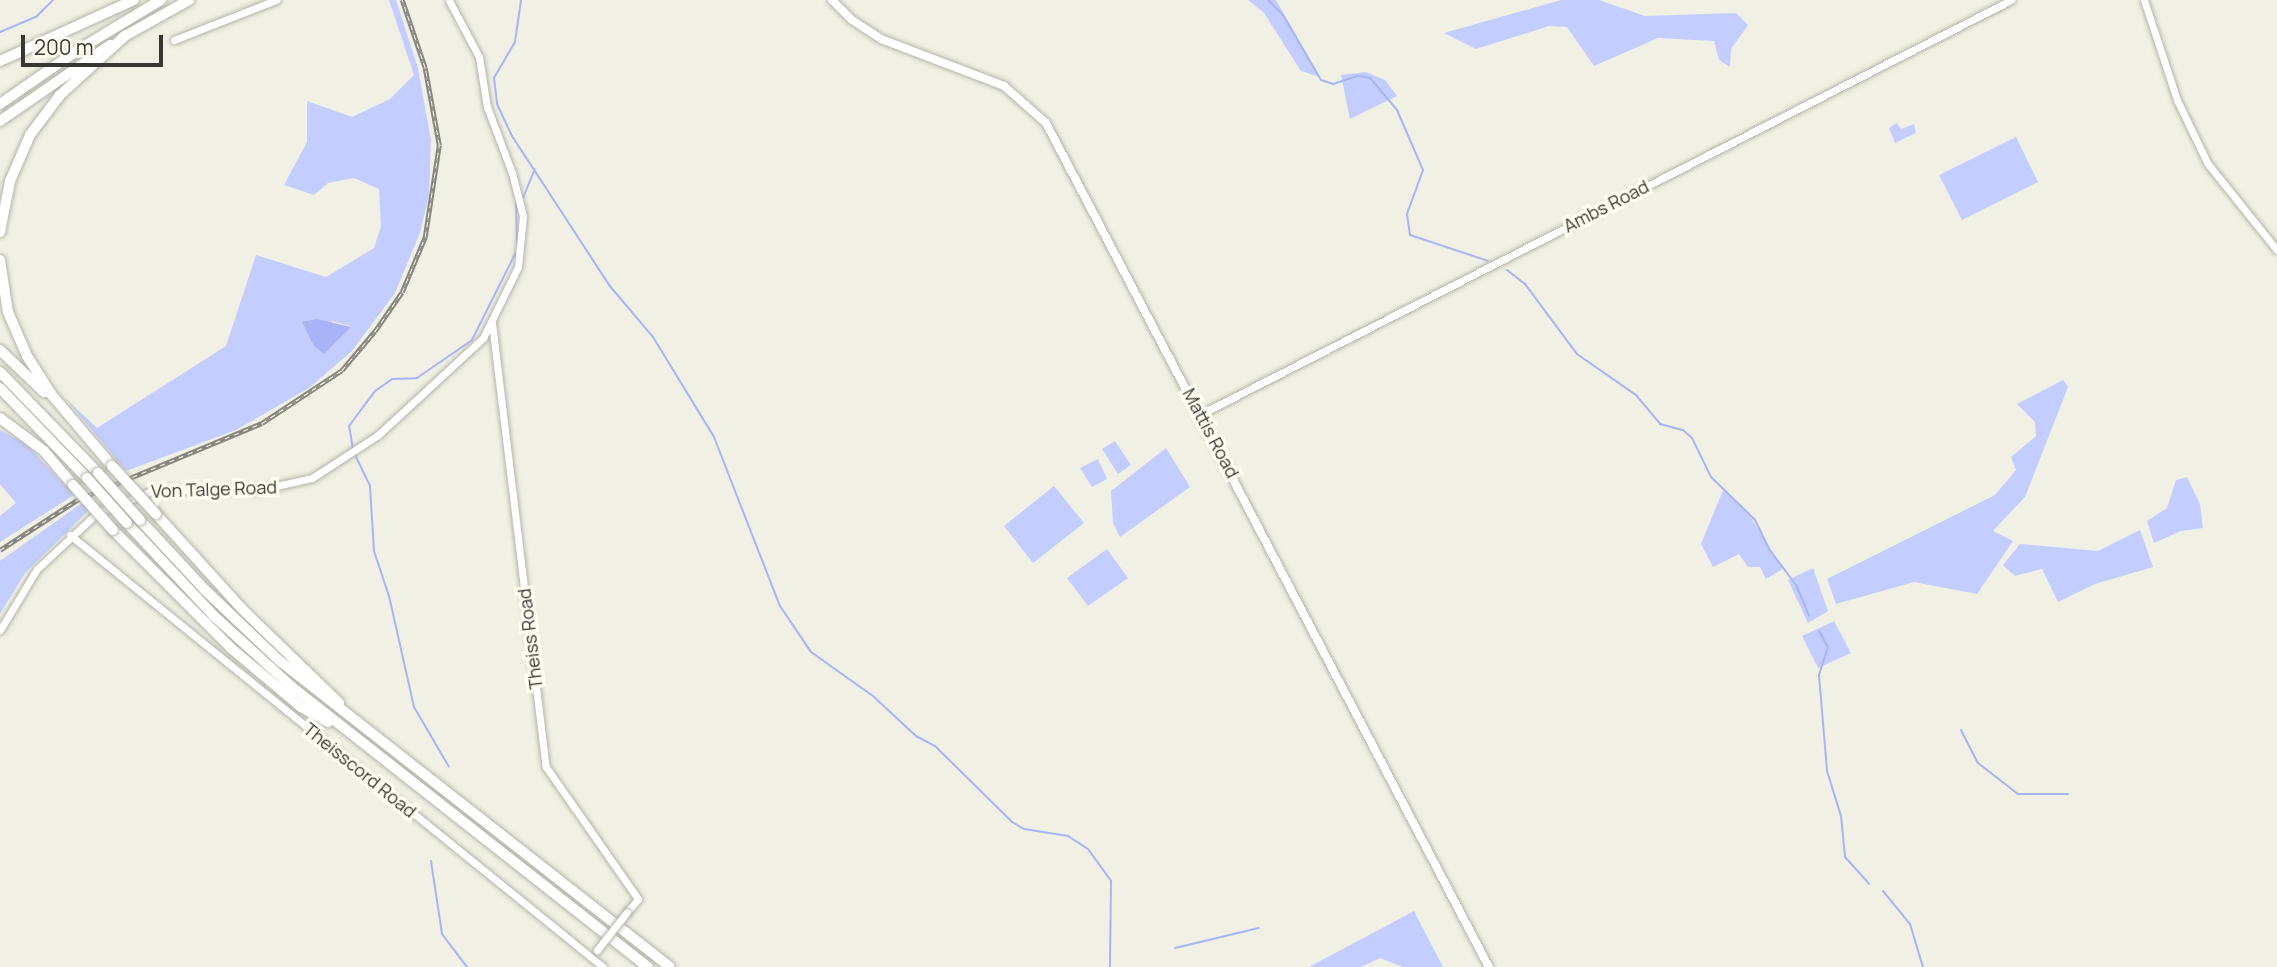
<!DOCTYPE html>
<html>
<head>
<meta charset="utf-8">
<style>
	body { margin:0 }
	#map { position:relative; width:2277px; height:967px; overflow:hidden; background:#f0f0e5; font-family:Manrope,sans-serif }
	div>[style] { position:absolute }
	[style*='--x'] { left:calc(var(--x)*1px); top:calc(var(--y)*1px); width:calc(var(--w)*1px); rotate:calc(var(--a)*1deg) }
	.green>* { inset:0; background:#c4cdff }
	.water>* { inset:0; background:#a9b4f8 }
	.stream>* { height:2px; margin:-1px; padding:0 1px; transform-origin:1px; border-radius:1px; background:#a9b4f8 }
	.roads { filter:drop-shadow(0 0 2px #b4b4aa) drop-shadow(0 0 2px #b4b4aa) }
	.tertiary>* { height:7px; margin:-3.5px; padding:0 3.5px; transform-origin:3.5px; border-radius:3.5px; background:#fff }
	.secondary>* { height:8px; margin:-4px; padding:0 4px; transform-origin:4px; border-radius:4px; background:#fff }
	.motorway>* { height:10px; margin:-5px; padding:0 5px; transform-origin:5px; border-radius:5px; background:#fff }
	.rail>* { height:4.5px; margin-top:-2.25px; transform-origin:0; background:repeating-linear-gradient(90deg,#fdfdf2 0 5px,#878780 0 10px); box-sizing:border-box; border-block:2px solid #878780 }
	.bridges { filter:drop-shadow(0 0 2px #b4b4aa) drop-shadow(0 0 2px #b4b4aa) }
	.tertiary-bridge>* { height:7px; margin:-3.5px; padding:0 3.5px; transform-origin:3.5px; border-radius:3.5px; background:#fff }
	.motorway-bridge>* { height:10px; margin:-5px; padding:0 5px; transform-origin:5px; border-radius:5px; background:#fff }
	span { translate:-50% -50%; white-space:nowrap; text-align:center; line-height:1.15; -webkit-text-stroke:7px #fdfdf2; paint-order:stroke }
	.street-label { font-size:18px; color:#373733 }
	.scale { position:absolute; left:21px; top:35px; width:142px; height:32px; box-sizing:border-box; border:4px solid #373733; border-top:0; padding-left:9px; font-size:21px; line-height:24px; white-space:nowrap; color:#373733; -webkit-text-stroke:5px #fdfdf2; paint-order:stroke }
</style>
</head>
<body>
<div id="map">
	<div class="green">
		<div style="clip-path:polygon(evenodd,389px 0,396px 0,418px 68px,431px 140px,429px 195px,420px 233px,395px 293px,352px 351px,309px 388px,236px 430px,126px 471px,65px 398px,97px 428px,226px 346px,256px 255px,326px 277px,374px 248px,381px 226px,379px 189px,354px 178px,328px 183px,314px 195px,284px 185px,307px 142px,307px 101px,352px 117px,390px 99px,414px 75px,389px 0,332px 321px,351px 326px,331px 347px,332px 321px)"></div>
		<div style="clip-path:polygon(1248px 0,1276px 0,1320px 77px,1301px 71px,1264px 13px)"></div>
		<div style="clip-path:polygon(1561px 0,1599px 0,1645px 16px,1736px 13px,1748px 25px,1731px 49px,1730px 67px,1719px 60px,1714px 41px,1658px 38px,1594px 66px,1567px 27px,1549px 26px,1476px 49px,1444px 33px)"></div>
		<div style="clip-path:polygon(1366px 72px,1385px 80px,1397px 96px,1350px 119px,1341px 75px)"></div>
		<div style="clip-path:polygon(1897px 123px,1901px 129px,1914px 124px,1916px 133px,1895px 143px,1889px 128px)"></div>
		<div style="clip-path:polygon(2016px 137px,2038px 182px,1962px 220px,1939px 175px)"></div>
		<div style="clip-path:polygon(2063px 380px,2068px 387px,2025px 497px,1993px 531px,2013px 541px,1977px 594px,1914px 582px,1836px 604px,1827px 579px,1995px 495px,2016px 470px,2011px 457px,2036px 436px,2035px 422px,2017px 404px)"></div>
		<div style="clip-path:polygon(0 430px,25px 443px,74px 495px,0 542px,0 516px,16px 503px,0 484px)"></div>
		<div style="clip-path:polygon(1115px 441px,1131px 465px,1118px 474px,1102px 449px)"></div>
		<div style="clip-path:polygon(1166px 448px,1190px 487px,1120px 537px,1113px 523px,1111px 491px)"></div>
		<div style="clip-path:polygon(1098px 459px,1107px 479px,1092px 487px,1080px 468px)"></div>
		<div style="clip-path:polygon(2187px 477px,2200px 504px,2203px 528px,2181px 531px,2154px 543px,2147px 521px,2167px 508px,2176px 480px)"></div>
		<div style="clip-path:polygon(1054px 486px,1084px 523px,1033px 563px,1004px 526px)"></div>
		<div style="clip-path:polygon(1724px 488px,1751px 518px,1783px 569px,1766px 579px,1760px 567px,1748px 567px,1739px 554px,1713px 567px,1701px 544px)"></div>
		<div style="clip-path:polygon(82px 503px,89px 510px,25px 573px,0 614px,0 561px)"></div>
		<div style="clip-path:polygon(2140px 530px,2153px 567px,2095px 584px,2058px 602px,2042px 569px,2015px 576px,2003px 565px,2020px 544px,2098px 551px)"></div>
		<div style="clip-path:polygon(1107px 549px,1128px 578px,1088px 606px,1067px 578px)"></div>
		<div style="clip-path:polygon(1813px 568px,1828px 611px,1808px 623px,1788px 580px)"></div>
		<div style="clip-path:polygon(1834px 621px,1851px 653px,1818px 668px,1802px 636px)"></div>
		<div style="clip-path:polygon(1414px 911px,1443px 967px,1403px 967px,1380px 958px,1361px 967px,1309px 967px)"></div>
	</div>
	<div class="water">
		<div style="clip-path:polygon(317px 319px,351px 327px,324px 354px,314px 346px,302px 322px)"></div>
	</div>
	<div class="stream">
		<div style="--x:521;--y:0;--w:42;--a:98.1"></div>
		<div style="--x:515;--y:42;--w:42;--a:120.3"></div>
		<div style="--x:494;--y:78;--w:26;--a:83"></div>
		<div style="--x:497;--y:104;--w:35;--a:65"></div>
		<div style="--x:512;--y:136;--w:178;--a:56.9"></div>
		<div style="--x:609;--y:285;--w:68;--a:49.8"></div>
		<div style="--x:653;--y:337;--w:117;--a:58.6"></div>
		<div style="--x:714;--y:437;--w:181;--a:68.7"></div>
		<div style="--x:780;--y:606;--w:55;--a:56"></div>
		<div style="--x:811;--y:652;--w:76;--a:35.4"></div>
		<div style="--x:873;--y:696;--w:59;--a:42.9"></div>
		<div style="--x:916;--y:736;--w:21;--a:28"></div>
		<div style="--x:935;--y:746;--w:108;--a:44.6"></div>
		<div style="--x:1012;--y:822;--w:14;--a:30"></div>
		<div style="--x:1024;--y:829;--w:45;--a:9"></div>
		<div style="--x:1068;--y:836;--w:24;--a:33"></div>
		<div style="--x:1088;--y:849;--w:39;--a:54"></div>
		<div style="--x:1111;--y:881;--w:86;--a:90.7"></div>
		<div style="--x:1268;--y:0;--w:21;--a:45"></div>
		<div style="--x:1283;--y:15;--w:75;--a:59.7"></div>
		<div style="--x:1321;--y:80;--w:13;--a:18"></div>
		<div style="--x:1333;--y:84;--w:26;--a:-18"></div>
		<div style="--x:1358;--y:76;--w:12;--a:9"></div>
		<div style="--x:1370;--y:78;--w:42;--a:49.8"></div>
		<div style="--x:1397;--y:110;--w:65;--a:66.6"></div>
		<div style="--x:1423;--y:170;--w:47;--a:110"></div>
		<div style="--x:1407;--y:214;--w:21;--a:82"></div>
		<div style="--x:1410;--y:235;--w:82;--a:18.4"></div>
		<div style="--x:0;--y:32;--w:39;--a:-23"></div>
		<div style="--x:36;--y:17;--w:24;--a:-45"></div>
		<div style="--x:523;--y:198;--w:31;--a:-68"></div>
		<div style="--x:516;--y:203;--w:40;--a:88.6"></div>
		<div style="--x:1507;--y:270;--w:23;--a:38"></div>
		<div style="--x:1525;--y:284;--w:87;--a:53.4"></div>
		<div style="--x:1577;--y:354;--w:72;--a:34.8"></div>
		<div style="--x:1636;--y:395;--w:38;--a:50"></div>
		<div style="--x:1660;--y:424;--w:24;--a:15"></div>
		<div style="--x:1683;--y:430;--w:12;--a:42"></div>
		<div style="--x:1692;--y:438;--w:43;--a:64"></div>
		<div style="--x:1711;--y:477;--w:62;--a:44.3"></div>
		<div style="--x:1755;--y:520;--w:32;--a:64"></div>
		<div style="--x:1769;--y:549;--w:45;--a:53.1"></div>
		<div style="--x:1796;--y:585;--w:33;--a:67"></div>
		<div style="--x:353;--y:450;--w:24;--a:-99"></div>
		<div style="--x:349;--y:426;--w:44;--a:-53.4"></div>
		<div style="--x:375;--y:391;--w:21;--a:-35"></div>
		<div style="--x:392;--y:379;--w:25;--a:-2"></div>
		<div style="--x:417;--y:378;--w:67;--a:-34.6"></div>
		<div style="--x:472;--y:340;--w:98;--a:-63.4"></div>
		<div style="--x:355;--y:455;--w:34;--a:64"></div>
		<div style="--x:370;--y:486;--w:65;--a:86.5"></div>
		<div style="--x:374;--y:551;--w:47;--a:71.6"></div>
		<div style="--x:389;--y:596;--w:114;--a:77.3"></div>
		<div style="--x:414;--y:707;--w:69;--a:59.7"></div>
		<div style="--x:1819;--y:631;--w:18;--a:61"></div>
		<div style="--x:1828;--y:647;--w:29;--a:108"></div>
		<div style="--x:1819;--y:675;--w:96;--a:85.2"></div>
		<div style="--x:1827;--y:771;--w:47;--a:72.7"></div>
		<div style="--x:1841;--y:816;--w:41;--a:84.4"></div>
		<div style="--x:1845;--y:857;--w:36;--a:48"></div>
		<div style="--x:1961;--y:730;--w:37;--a:63"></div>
		<div style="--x:1978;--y:763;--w:51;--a:37.8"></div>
		<div style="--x:2018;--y:794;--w:50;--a:0"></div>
		<div style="--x:431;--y:861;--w:74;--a:81.4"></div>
		<div style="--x:442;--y:934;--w:41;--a:52.9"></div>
		<div style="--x:1883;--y:891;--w:43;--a:50.7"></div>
		<div style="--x:1910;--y:924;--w:45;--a:73.2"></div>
		<div style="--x:1175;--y:948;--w:86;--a:-13.4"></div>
	</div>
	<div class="roads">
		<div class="tertiary">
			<div style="--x:2144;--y:0;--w:105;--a:71.7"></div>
			<div style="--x:2177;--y:100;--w:71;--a:64.2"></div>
			<div style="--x:2208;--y:164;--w:110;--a:51.3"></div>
			<div style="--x:174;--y:40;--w:110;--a:-21.4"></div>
			<div style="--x:492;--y:323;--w:447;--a:83.1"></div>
			<div style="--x:546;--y:767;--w:161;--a:55.1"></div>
			<div style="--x:638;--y:899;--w:17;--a:130"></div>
			<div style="--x:1201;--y:414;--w:910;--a:-27.07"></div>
			<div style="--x:70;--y:535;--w:686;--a:39.02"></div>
			<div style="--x:0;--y:630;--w:71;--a:-58.8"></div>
			<div style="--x:37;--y:569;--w:82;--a:-43"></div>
			<div style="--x:97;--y:513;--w:61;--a:-22"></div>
			<div style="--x:154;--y:490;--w:104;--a:0"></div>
			<div style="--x:258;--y:490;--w:55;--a:-12.5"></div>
			<div style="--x:312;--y:478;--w:79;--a:-33.1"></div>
			<div style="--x:378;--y:435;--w:143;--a:-42.7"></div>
			<div style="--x:483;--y:338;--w:79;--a:-63.8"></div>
			<div style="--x:518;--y:267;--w:51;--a:-84.4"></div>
			<div style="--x:523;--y:216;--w:44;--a:-104.3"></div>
			<div style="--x:512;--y:173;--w:71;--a:-110.7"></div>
			<div style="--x:487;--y:107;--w:51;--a:-99.1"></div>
			<div style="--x:479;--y:57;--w:64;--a:-117.8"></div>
		</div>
		<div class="secondary">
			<div style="--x:832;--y:0;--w:28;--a:45"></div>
			<div style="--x:852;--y:20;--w:35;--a:33"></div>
			<div style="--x:881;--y:39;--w:132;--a:20.9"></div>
			<div style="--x:1004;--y:86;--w:56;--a:41.4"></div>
			<div style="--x:1046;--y:123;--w:953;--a:62.31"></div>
		</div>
		<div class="motorway">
			<div style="--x:123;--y:37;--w:76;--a:-29.3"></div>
			<div style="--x:0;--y:61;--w:147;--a:-24.5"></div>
			<div style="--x:0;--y:104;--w:95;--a:-34.7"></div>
			<div style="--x:78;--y:50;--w:97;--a:-31.1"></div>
			<div style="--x:0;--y:121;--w:134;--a:-34.6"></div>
			<div style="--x:0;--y:232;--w:52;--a:-78.9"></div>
			<div style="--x:10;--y:181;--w:50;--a:-66.5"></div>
			<div style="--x:30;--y:135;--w:50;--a:-53.1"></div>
			<div style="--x:60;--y:95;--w:89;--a:-42.3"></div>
			<div style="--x:0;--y:260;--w:53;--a:81.3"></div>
			<div style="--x:8;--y:312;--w:48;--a:66.6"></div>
			<div style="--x:27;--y:356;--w:45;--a:57.7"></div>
			<div style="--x:51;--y:394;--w:94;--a:49.7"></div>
			<div style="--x:0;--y:350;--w:61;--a:43.7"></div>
			<div style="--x:0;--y:372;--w:141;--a:45.9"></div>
			<div style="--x:0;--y:388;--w:125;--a:46"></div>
			<div style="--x:0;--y:418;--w:55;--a:36.9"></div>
			<div style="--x:44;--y:451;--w:45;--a:49.5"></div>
			<div style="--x:156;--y:514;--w:128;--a:47.8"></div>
			<div style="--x:242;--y:609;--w:135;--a:44.1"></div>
			<div style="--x:140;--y:520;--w:96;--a:47.1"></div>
			<div style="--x:205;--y:590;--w:105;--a:43.5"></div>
			<div style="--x:281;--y:662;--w:494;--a:38.1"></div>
			<div style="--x:127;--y:523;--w:127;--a:46.9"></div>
			<div style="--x:214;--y:616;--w:105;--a:42.3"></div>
			<div style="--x:292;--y:687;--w:453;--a:38.2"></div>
			<div style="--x:113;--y:530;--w:168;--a:45"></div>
			<div style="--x:232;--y:649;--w:90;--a:40"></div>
			<div style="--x:301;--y:707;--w:31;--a:29"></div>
		</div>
	</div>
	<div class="rail">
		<div style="--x:0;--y:550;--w:92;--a:-33"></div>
		<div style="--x:77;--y:500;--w:200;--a:-22.6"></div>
		<div style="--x:262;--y:423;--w:96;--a:-33.5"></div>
		<div style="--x:342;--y:370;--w:51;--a:-49.8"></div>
		<div style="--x:375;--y:331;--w:47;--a:-55.3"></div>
		<div style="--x:402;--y:292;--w:60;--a:-67.3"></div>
		<div style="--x:425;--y:237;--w:93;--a:-81.3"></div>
		<div style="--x:439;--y:145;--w:78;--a:-100.3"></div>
		<div style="--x:425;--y:68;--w:72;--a:-108.7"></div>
	</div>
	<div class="bridges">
		<div class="tertiary-bridge">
			<div style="--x:597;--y:950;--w:48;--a:-51.7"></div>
		</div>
		<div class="motorway-bridge">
			<div style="--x:112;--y:466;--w:65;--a:47.5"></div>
			<div style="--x:98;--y:473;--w:63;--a:48.2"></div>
			<div style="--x:87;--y:478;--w:60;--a:48.4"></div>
			<div style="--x:73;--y:485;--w:60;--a:48.4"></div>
		</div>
	</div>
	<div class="street-label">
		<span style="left:1606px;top:206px;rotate:-27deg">Ambs Road</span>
		<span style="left:1211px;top:433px;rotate:62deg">Mattis Road</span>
		<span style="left:214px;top:489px;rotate:-2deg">Von Talge Road</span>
		<span style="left:530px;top:639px;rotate:-97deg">Theiss Road</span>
		<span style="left:360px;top:770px;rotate:39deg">Theisscord Road</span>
	</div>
	<div class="scale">200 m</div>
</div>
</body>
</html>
